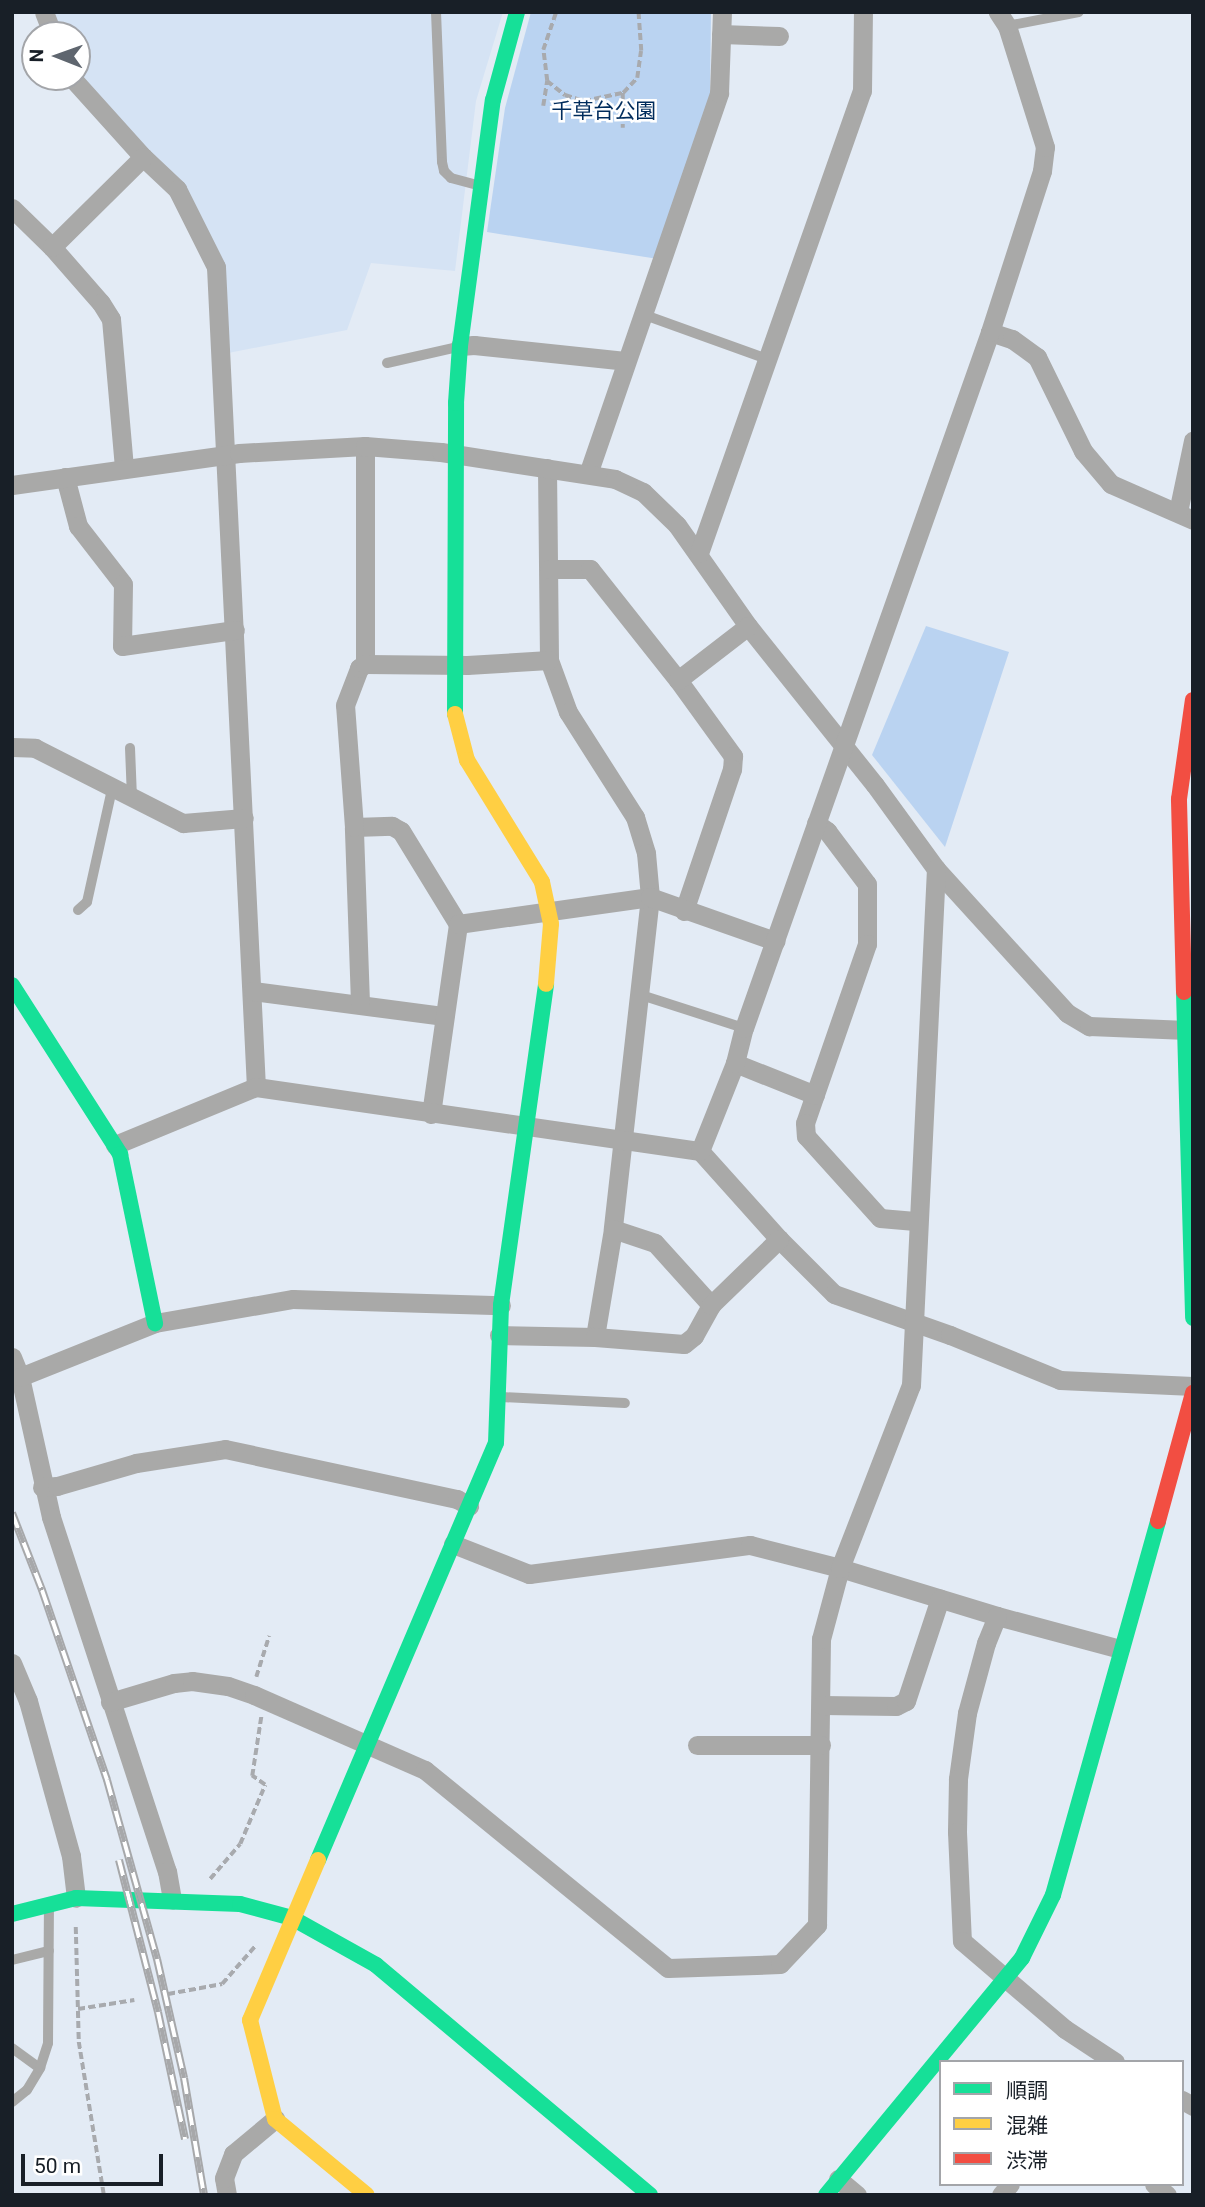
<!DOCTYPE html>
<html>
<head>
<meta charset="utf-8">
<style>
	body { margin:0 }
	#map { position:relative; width:1205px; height:2207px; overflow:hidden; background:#e3ebf5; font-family:Roboto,"Noto Sans JP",sans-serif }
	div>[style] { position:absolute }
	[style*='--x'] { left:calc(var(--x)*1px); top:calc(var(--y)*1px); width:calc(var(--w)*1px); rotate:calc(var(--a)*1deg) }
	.built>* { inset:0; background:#d5e3f4 }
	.green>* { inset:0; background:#bad3f1 }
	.path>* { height:3.5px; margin-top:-1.75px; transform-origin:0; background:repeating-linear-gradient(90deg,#a8aaae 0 7px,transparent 0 10.5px) }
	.lane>* { height:10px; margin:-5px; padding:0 5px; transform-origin:5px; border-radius:5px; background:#a9a9a8 }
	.street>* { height:19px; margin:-9.5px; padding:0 9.5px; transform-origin:9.5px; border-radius:9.5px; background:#a9a9a8 }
	.fast>* { height:16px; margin:-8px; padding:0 8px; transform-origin:8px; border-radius:8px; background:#16e098 }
	.slow>* { height:16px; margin:-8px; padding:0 8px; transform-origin:8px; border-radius:8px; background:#ffcf43 }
	.jam>* { height:16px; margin:-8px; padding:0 8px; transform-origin:8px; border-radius:8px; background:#f24e42 }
	.rail>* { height:8px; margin-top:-4px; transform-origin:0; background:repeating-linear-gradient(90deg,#fff 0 16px,#a7a8aa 0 32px); box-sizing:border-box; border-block:2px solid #a7a8aa }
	span { translate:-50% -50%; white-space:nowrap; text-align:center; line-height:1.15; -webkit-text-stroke:5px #fff; paint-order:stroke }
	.park-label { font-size:21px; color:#002c5c }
	.frame { position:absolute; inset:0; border:14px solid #181f27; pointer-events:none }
	.legend { position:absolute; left:939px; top:2060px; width:245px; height:126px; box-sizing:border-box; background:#fff; border:2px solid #a3a5a9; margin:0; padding:9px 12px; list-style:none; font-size:21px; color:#181f27 }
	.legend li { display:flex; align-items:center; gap:14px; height:35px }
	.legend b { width:35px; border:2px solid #a3a5a9 }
	.north { position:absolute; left:21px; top:21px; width:70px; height:70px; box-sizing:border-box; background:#fff; border:2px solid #a3a5a9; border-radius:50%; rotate:271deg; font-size:19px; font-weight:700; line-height:28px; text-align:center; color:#181f27 }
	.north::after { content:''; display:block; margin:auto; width:24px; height:32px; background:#5f666f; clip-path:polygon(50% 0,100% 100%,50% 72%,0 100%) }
	.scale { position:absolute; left:21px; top:2154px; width:142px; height:32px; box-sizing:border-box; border:4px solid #181f27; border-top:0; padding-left:9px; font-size:21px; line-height:24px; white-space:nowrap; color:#181f27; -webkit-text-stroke:5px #fff; paint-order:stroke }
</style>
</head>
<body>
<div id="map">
	<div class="built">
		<div style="clip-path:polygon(50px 12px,503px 12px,476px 101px,455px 271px,371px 263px,347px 330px,223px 354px,216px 267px,177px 189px,77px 77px,77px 35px,57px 35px)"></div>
	</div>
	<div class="green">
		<div style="clip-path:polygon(531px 12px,711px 12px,710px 95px,658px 259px,487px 232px,505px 108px)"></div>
		<div style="clip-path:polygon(926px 626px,1009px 652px,945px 847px,872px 755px)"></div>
	</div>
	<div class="path">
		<div style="--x:547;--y:81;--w:23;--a:38"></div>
		<div style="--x:565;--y:95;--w:20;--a:18"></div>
		<div style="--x:584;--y:101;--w:40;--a:-12"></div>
		<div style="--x:623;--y:93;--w:21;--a:-47"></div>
		<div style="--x:637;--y:78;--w:27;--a:-82"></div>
		<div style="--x:641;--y:51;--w:39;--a:-94"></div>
		<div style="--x:623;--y:93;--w:35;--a:90"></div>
		<div style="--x:543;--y:106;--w:25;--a:-81"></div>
		<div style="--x:547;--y:81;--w:31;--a:-97"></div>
		<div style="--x:543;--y:50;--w:40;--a:-71.1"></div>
		<div style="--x:256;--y:1677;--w:43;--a:-72.4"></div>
		<div style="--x:210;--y:1879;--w:46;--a:-49.4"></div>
		<div style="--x:240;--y:1844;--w:64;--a:-67"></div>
		<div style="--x:265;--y:1785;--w:16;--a:-145"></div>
		<div style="--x:252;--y:1776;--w:60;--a:-81.3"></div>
		<div style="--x:76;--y:1927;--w:115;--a:88.5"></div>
		<div style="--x:79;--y:2042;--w:155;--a:80.7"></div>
		<div style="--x:168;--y:1994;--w:55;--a:-10.5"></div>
		<div style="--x:222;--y:1984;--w:52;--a:-48.9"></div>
		<div style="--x:78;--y:2009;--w:57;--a:-9.1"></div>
	</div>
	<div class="lane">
		<div style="--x:436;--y:12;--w:150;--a:87.7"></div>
		<div style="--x:442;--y:162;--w:9;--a:77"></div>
		<div style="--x:444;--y:171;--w:10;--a:45"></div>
		<div style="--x:451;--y:178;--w:30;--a:15"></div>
		<div style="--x:1007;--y:26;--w:73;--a:-11"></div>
		<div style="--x:642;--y:314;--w:133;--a:19.8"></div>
		<div style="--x:387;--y:363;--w:73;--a:-12.7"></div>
		<div style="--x:130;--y:748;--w:49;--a:87.7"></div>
		<div style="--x:78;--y:910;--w:12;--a:-42"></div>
		<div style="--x:87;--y:902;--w:116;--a:-77.5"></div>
		<div style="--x:638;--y:994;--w:111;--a:17.8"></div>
		<div style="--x:501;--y:1397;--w:124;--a:2.8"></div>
		<div style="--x:12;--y:1960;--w:38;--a:-14"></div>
		<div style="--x:12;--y:2048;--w:34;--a:36"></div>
		<div style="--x:12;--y:2102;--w:19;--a:-39"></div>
		<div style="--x:27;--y:2090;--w:26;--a:-59"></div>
		<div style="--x:40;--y:2068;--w:26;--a:-72"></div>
		<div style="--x:48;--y:2043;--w:135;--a:-89.6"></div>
	</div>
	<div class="street">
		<div style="--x:44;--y:12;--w:25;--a:69"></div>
		<div style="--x:721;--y:34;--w:58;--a:2"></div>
		<div style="--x:71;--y:77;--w:108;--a:48"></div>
		<div style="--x:143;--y:157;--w:47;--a:43.3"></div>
		<div style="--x:177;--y:189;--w:87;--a:63.4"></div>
		<div style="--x:216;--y:267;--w:821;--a:87.21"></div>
		<div style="--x:12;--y:208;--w:56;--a:44.3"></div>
		<div style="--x:52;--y:247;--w:74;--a:48.8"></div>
		<div style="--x:101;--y:303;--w:19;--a:58"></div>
		<div style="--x:111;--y:319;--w:150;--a:85"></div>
		<div style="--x:52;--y:247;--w:128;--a:-44.7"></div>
		<div style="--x:990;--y:332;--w:23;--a:18"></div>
		<div style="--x:1012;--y:339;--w:31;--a:36"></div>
		<div style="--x:1037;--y:357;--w:105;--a:63.9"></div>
		<div style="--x:1083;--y:451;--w:43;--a:49.7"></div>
		<div style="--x:1111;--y:484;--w:90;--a:23.7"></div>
		<div style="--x:460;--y:346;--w:14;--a:-4"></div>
		<div style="--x:474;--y:345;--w:152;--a:6"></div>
		<div style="--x:365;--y:446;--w:218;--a:90"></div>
		<div style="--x:547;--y:468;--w:192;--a:89.4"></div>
		<div style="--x:549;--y:660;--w:55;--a:69.9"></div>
		<div style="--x:568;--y:712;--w:125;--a:57.5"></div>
		<div style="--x:635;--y:817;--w:38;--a:73"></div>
		<div style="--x:646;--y:853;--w:44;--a:84.8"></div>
		<div style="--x:650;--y:897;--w:334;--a:96.4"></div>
		<div style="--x:613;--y:1229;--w:109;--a:99.5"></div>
		<div style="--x:588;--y:474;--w:403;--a:-71"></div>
		<div style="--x:719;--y:93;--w:81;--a:-87.9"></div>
		<div style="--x:65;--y:477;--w:51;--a:75.1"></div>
		<div style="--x:78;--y:526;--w:73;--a:52.2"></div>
		<div style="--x:123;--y:584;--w:62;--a:90.9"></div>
		<div style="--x:122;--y:646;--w:114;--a:-8.1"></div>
		<div style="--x:12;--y:485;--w:229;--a:-8"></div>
		<div style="--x:239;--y:453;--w:126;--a:-3.2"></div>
		<div style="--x:365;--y:446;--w:76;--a:4.5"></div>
		<div style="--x:441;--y:452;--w:176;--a:8.8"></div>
		<div style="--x:615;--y:479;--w:31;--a:25"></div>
		<div style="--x:643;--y:492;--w:47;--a:44.1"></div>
		<div style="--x:677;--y:525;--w:123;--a:54.9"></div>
		<div style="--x:748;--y:626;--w:203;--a:51.4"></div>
		<div style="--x:875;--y:785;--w:104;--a:54"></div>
		<div style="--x:936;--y:869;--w:195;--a:47.7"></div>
		<div style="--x:1067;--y:1013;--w:26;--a:31"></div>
		<div style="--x:1089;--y:1026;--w:98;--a:2.3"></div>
		<div style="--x:1178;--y:512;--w:73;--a:-78.1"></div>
		<div style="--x:699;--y:553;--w:490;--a:-70.6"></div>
		<div style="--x:862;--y:91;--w:79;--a:-89.3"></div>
		<div style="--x:549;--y:569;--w:41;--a:0"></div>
		<div style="--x:590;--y:569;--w:142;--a:51.6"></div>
		<div style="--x:678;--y:680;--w:94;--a:54.1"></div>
		<div style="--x:733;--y:756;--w:13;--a:94"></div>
		<div style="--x:732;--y:769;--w:150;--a:108.7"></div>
		<div style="--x:678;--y:680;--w:88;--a:-37.6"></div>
		<div style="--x:12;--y:747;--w:23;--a:2"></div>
		<div style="--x:35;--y:748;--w:166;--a:26.9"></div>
		<div style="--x:183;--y:823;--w:61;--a:-4.7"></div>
		<div style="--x:816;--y:823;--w:14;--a:36"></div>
		<div style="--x:827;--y:831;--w:66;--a:53"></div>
		<div style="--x:867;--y:884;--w:60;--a:90"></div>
		<div style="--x:867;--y:944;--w:189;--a:109.1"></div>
		<div style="--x:805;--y:1123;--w:13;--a:86"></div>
		<div style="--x:806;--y:1136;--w:110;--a:47.9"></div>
		<div style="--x:880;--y:1218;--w:38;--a:5"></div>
		<div style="--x:354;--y:827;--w:38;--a:-2"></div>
		<div style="--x:392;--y:826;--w:10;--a:29"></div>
		<div style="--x:401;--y:831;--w:109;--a:58.5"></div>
		<div style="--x:253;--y:991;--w:193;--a:7.5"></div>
		<div style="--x:360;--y:1003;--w:176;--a:-92"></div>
		<div style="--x:354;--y:827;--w:122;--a:-94.2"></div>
		<div style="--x:345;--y:705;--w:40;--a:-69"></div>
		<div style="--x:359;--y:668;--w:7;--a:-34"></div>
		<div style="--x:365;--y:664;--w:102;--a:0.6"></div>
		<div style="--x:467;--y:665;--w:82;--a:-3.5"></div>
		<div style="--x:735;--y:1063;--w:86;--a:21.8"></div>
		<div style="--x:431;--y:1114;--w:192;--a:-81.9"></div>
		<div style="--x:458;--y:924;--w:194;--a:-8"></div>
		<div style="--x:650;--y:897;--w:133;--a:19.4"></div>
		<div style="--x:115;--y:1145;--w:152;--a:-22.4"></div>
		<div style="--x:256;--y:1087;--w:449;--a:8.2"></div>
		<div style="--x:700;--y:1151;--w:118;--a:48.1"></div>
		<div style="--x:779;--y:1239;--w:78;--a:45"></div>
		<div style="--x:834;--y:1294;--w:123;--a:19.5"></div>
		<div style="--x:950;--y:1335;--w:119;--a:22.2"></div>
		<div style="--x:1060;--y:1380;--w:133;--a:2.6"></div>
		<div style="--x:700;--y:1151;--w:95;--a:-68.3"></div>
		<div style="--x:735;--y:1063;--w:36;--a:-76"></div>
		<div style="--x:744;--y:1028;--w:738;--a:-70.53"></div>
		<div style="--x:990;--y:332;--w:169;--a:-72.1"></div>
		<div style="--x:1042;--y:171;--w:24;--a:-83"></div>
		<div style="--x:1045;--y:147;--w:127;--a:-107.4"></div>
		<div style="--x:1007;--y:26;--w:17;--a:-123"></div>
		<div style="--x:613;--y:1229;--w:44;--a:18.4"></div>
		<div style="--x:655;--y:1243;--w:84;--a:47.9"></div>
		<div style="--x:499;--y:1335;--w:96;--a:1.2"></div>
		<div style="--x:595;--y:1337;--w:89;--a:4.5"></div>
		<div style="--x:684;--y:1344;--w:13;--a:-39"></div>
		<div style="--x:694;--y:1336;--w:35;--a:-61"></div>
		<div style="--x:711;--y:1305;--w:95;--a:-44.1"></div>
		<div style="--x:12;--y:1357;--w:22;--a:68"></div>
		<div style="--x:20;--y:1377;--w:143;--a:77.5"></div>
		<div style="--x:51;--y:1517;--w:373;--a:71.9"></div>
		<div style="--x:167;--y:1871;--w:29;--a:80"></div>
		<div style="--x:20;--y:1377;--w:145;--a:-21.8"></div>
		<div style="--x:155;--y:1323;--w:140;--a:-9.9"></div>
		<div style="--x:293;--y:1299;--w:208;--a:1.7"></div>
		<div style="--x:42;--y:1487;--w:15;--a:-4"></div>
		<div style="--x:57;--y:1486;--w:82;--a:-16.2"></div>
		<div style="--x:136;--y:1463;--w:90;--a:-8.9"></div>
		<div style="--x:225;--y:1449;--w:237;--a:12.2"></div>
		<div style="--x:457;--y:1499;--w:14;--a:30"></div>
		<div style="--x:453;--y:1544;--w:82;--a:21.5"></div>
		<div style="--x:529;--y:1574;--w:223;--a:-7.5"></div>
		<div style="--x:750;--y:1545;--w:93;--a:14.3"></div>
		<div style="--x:840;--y:1568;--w:164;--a:17"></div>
		<div style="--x:997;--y:1616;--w:127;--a:15"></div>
		<div style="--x:997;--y:1616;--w:29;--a:112"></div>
		<div style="--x:986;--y:1643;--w:73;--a:105.2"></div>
		<div style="--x:967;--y:1713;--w:67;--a:97.8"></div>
		<div style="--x:958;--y:1779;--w:53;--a:91.1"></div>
		<div style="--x:957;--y:1832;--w:109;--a:87.4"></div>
		<div style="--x:962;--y:1941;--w:135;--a:40.5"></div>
		<div style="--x:1065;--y:2029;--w:60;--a:33.4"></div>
		<div style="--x:12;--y:1663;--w:41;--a:67.2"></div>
		<div style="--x:28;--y:1701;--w:161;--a:74.5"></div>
		<div style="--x:71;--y:1856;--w:42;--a:83.2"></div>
		<div style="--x:110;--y:1702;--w:67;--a:-16.5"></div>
		<div style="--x:174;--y:1683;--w:18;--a:-6"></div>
		<div style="--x:192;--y:1681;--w:36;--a:8"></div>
		<div style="--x:228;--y:1686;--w:28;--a:19"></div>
		<div style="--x:254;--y:1695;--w:187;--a:23.7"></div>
		<div style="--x:425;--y:1770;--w:313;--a:39.2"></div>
		<div style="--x:668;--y:1968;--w:112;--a:-2"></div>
		<div style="--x:780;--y:1964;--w:54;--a:-46.5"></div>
		<div style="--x:817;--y:1925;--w:286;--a:-89.2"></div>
		<div style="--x:821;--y:1639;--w:73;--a:-75"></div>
		<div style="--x:840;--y:1568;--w:196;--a:-68.8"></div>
		<div style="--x:911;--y:1385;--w:517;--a:-87.23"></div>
		<div style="--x:822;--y:1705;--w:74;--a:0.8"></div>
		<div style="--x:896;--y:1706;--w:11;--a:-27"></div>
		<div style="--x:906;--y:1701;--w:108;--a:-71.7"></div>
		<div style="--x:697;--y:1745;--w:124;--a:0"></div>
		<div style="--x:1182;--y:2100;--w:13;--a:29"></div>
		<div style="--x:838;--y:2179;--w:25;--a:40"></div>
		<div style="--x:1154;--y:2184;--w:17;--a:40"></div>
		<div style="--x:227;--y:2195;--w:17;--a:-100"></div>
		<div style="--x:224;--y:2178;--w:26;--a:-69"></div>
		<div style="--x:233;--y:2154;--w:55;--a:-39.8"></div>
		<div style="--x:1001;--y:2195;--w:14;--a:-51"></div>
	</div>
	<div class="fast">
		<div style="--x:455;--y:714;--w:311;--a:-89.8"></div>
		<div style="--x:456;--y:403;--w:57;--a:-86"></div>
		<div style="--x:460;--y:346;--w:248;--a:-82.4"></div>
		<div style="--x:493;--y:100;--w:91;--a:-74.7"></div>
		<div style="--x:12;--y:985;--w:201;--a:57.4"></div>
		<div style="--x:120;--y:1154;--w:173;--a:78.3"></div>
		<div style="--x:1184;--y:992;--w:326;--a:88.4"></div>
		<div style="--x:318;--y:1860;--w:453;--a:-66.9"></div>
		<div style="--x:496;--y:1443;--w:138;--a:-87.9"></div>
		<div style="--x:501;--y:1305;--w:324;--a:-82"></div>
		<div style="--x:12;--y:1914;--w:66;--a:-14"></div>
		<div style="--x:76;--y:1898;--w:164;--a:2.1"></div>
		<div style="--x:240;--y:1904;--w:54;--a:15.1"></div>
		<div style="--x:292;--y:1918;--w:96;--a:29.2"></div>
		<div style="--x:376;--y:1965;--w:358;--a:40"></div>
		<div style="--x:826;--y:2195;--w:308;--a:-50.4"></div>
		<div style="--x:1022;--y:1958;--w:70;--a:-63.8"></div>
		<div style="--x:1053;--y:1895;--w:388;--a:-74.3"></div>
	</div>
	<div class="slow">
		<div style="--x:455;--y:714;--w:48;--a:75.4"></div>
		<div style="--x:467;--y:760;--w:143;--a:58.4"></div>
		<div style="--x:542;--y:882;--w:43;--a:77.9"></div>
		<div style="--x:551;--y:924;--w:60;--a:94.8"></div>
		<div style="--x:318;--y:1860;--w:174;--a:113"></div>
		<div style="--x:250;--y:2020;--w:102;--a:75.8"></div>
		<div style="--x:275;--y:2119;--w:119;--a:39.6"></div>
	</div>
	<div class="jam">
		<div style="--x:1184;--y:992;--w:193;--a:-91.5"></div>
		<div style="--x:1179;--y:799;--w:100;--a:-82"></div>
		<div style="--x:1158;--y:1521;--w:133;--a:-74.7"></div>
	</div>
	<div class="rail">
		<div style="--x:12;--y:1513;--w:83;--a:68.7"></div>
		<div style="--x:42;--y:1590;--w:201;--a:71.1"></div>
		<div style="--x:107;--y:1780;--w:186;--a:74.4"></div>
		<div style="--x:157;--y:1959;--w:122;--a:77.2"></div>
		<div style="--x:184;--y:2078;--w:119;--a:80.3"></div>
		<div style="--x:119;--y:1860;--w:157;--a:75.6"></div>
		<div style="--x:158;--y:2012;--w:130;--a:78"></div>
	</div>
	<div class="park-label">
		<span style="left:604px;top:111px">千草台公園</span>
	</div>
	<div class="frame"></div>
	<ul class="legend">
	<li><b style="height:9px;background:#16e098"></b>順調</li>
	<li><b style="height:9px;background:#ffcf43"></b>混雑</li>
	<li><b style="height:9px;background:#f24e42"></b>渋滞</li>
	</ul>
	<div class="north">N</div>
	<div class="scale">50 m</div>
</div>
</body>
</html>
